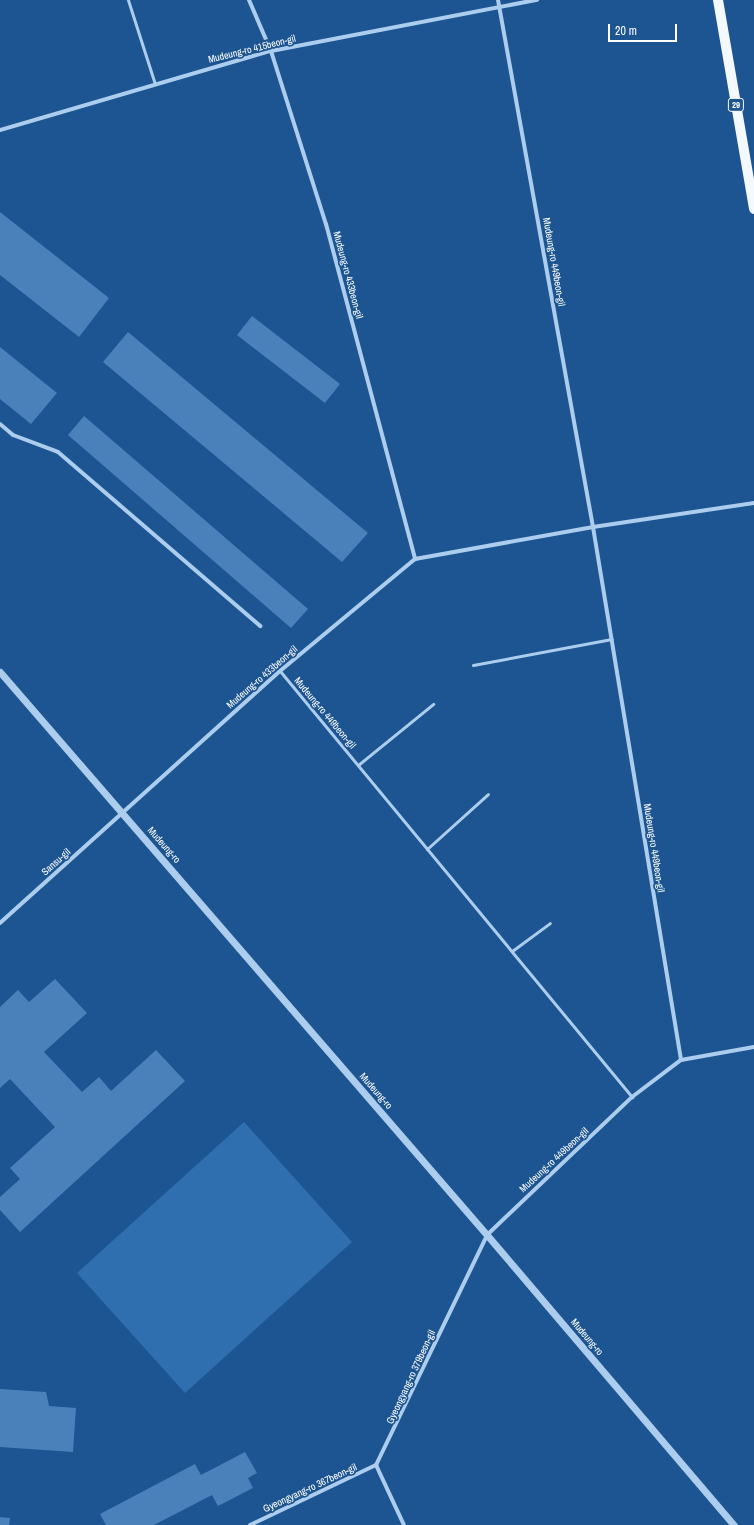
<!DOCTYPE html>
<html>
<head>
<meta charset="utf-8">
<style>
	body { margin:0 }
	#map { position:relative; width:754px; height:1525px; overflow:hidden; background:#1c5591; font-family:"Archivo Narrow",sans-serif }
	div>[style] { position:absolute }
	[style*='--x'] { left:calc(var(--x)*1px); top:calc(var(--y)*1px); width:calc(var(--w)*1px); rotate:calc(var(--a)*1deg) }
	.green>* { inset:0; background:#306faf }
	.building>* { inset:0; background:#4a81ba }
	.service>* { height:3px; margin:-1.5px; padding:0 1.5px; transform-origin:1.5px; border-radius:1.5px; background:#adcdee }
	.minor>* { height:4px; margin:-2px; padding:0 2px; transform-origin:2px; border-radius:2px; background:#adcdee }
	.tertiary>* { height:7px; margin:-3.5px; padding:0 3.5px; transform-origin:3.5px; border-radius:3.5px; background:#adcdee }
	.primary>* { height:10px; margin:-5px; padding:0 5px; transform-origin:5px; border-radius:5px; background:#f4f9ff }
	span { translate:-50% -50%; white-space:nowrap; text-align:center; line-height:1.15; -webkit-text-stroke:3.5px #1c5591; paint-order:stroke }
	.shield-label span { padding:1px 3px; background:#1c5591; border:1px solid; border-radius:3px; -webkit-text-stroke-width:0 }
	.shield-label { font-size:9px; color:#fff; font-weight:700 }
	.street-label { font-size:10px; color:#fff }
	.scale { position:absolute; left:608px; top:24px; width:69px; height:18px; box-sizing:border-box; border:2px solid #fff; border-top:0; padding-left:5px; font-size:12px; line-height:14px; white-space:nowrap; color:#fff; -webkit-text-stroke:3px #1c5591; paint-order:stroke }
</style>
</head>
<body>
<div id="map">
	<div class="green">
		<div style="clip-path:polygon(244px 1122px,352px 1242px,185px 1393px,77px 1273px)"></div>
	</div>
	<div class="building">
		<div style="clip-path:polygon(0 212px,109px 298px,79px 337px,0 275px)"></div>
		<div style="clip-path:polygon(252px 316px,340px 384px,325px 403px,237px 335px)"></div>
		<div style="clip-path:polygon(128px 332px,368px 533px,342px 562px,103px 362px)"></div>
		<div style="clip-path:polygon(0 347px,57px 393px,31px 424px,0 399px)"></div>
		<div style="clip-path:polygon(84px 416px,308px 609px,291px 628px,68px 435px)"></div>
		<div style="clip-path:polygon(55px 979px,87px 1013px,44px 1052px,82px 1092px,99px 1077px,111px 1091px,156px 1050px,185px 1081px,20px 1232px,0 1210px,0 1197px,20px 1179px,10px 1168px,55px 1127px,10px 1079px,0 1088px,0 1007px,18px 990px,29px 1002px)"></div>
		<div style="clip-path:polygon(0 1389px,46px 1392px,49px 1406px,76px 1408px,73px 1452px,0 1447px)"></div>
		<div style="clip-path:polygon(245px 1452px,257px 1473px,248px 1478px,253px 1488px,218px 1506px,212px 1495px,154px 1525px,106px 1525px,100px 1514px,195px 1464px,201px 1475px)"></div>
		<div style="clip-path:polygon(0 1517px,10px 1518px,9px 1525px,0 1525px)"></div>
	</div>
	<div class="service">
		<div style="--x:128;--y:0;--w:88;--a:72.2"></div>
		<div style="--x:473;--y:665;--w:141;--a:-10.6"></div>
		<div style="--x:280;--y:671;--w:553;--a:50.43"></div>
		<div style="--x:358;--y:765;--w:97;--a:-39.1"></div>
		<div style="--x:427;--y:849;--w:82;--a:-42"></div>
		<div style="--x:512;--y:951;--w:47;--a:-36.4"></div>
	</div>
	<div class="minor">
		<div style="--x:249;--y:0;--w:56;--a:66.7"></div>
		<div style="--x:271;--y:51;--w:182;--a:72.4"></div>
		<div style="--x:326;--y:224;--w:347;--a:75.1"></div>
		<div style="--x:498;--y:0;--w:535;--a:79.78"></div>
		<div style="--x:593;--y:527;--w:540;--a:80.62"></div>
		<div style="--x:0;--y:130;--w:282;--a:-16.3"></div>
		<div style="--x:271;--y:51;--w:271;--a:-10.9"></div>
		<div style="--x:0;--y:424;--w:17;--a:40"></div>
		<div style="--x:13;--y:435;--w:48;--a:20.7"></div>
		<div style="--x:58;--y:452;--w:267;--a:40.7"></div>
		<div style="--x:0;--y:923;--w:377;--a:-42"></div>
		<div style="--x:280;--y:671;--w:175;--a:-39.7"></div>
		<div style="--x:415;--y:559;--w:181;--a:-10.2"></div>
		<div style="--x:593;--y:527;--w:163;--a:-8.5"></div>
		<div style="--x:376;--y:1465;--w:255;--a:-64.2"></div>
		<div style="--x:487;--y:1235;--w:200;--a:-43.6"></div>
		<div style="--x:632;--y:1097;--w:61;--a:-37.1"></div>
		<div style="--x:681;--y:1060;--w:74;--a:-10.1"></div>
		<div style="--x:376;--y:1465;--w:66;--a:65"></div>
		<div style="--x:250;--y:1525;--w:140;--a:-25.5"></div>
	</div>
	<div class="tertiary">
		<div style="--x:0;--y:672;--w:744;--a:49.14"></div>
		<div style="--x:487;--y:1235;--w:381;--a:49.6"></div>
	</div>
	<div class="primary">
		<div style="--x:718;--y:0;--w:212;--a:80.2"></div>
	</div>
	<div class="shield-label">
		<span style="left:736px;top:105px">29</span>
	</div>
	<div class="street-label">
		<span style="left:252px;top:49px;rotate:-14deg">Mudeung-ro 415beon-gil</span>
		<span style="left:554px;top:262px;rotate:80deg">Mudeung-ro 449beon-gil</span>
		<span style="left:348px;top:275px;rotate:75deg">Mudeung-ro 433beon-gil</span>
		<span style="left:262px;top:677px;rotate:-41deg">Mudeung-ro 433beon-gil</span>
		<span style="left:325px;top:713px;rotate:50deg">Mudeung-ro 449beon-gil</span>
		<span style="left:164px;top:845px;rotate:49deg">Mudeung-ro</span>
		<span style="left:654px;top:848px;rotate:81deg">Mudeung-ro 449beon-gil</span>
		<span style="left:56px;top:862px;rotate:-42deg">Sansu-gil</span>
		<span style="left:376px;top:1091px;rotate:49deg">Mudeung-ro</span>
		<span style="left:554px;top:1160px;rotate:-43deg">Mudeung-ro 449beon-gil</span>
		<span style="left:587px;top:1337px;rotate:50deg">Mudeung-ro</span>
		<span style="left:411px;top:1377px;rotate:-65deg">Gyeongyang-ro 379beon-gil</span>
		<span style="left:310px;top:1488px;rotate:-25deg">Gyeongyang-ro 367beon-gil</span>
	</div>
	<div class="scale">20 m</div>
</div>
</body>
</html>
